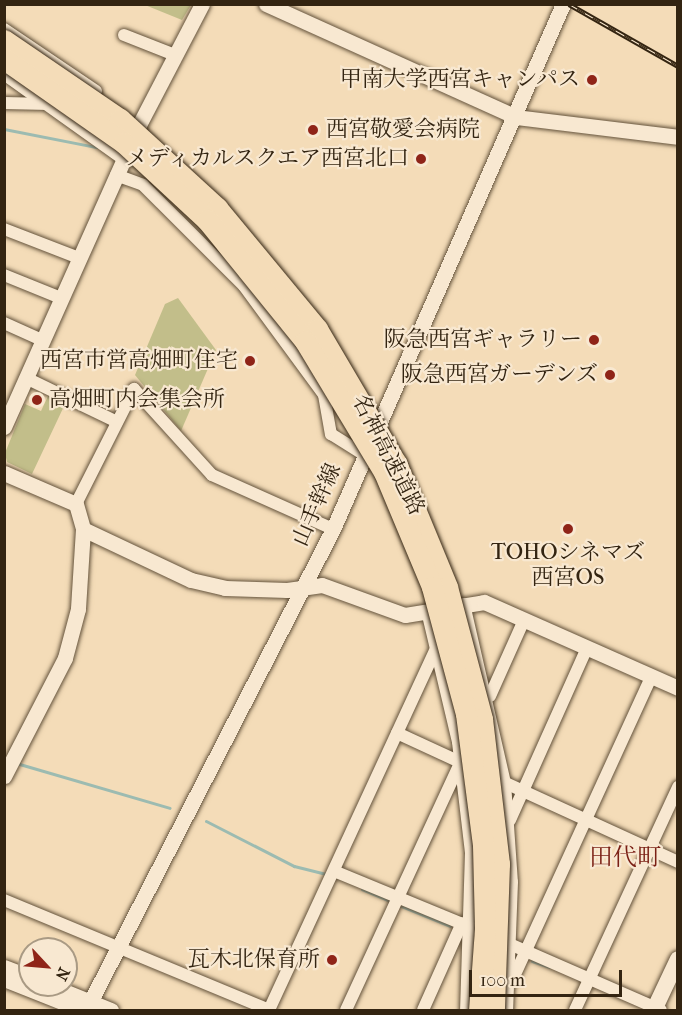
<!DOCTYPE html>
<html>
<head>
<meta charset="utf-8">
<style>
	body { margin:0 }
	#map { position:relative; width:682px; height:1015px; overflow:hidden; background:#f4dcb8; font-family:"IM FELL French Canon","Noto Serif JP",serif }
	div>[style] { position:absolute }
	[style*='--x'] { left:calc(var(--x)*1px); top:calc(var(--y)*1px); width:calc(var(--w)*1px); rotate:calc(var(--a)*1deg) }
	.green>* { inset:0; background:#c2be8a }
	.stream>* { height:3px; margin:-1.5px; padding:0 1.5px; transform-origin:1.5px; border-radius:1.5px; background:#9cbbb1 }
	.roads { filter:drop-shadow(0 0 2px #63523b) drop-shadow(0 0 2px #63523b) }
	.minor>* { height:12px; margin:-6px; padding:0 6px; transform-origin:6px; border-radius:6px; background:#f8e8d1 }
	.tertiary>* { height:15px; margin:-7.5px; padding:0 7.5px; transform-origin:7.5px; border-radius:7.5px; background:#f8e8d1 }
	.secondary>* { height:16px; margin:-8px; padding:0 8px; transform-origin:8px; border-radius:8px; background:#f8e8d1 }
	.rail>* { height:5px; margin-top:-2.5px; transform-origin:0; background:repeating-linear-gradient(90deg,#f8e8d1 0 9px,#332411 0 18px); box-sizing:border-box; border-block:2px solid #332411 }
	.bridges { filter:drop-shadow(0 0 2px #332411) drop-shadow(0 0 2px #332411) }
	.motorway-bridge>* { height:21px; margin:-10.5px; padding:0 10.5px; transform-origin:10.5px; border-radius:10.5px; background:#f4dcb8 }
	.dots>* { width:16px; height:16px; translate:-50% -50%; box-sizing:border-box; border:3px solid #f8e8d1; border-radius:50% }
	span { translate:-50% -50%; white-space:nowrap; text-align:center; line-height:1.15; -webkit-text-stroke:4.5px #f8e8d1; paint-order:stroke }
	.poi-label { font-size:22px; color:#332411 }
	.right { translate:-100% -50%; text-align:right }
	.left { translate:0 -50%; text-align:left }
	.street-label { font-size:22px; color:#332411 }
	.neighbourhood-label { font-size:24px; color:#7a1f14 }
	.frame { position:absolute; inset:0; border:6px solid #332411; pointer-events:none }
	.north { position:absolute; left:18px; top:937px; width:60px; height:60px; box-sizing:border-box; background:#f8e8d1; border:2px solid #a99a84; border-radius:50%; rotate:116deg; font-size:16px; font-weight:700; line-height:24px; text-align:center; color:#332411 }
	.north::after { content:''; display:block; margin:auto; width:21px; height:27px; background:#8f2418; clip-path:polygon(50% 0,100% 100%,50% 72%,0 100%) }
	.scale { position:absolute; left:469px; top:970px; width:153px; height:27px; box-sizing:border-box; border:3px solid #332411; border-top:0; padding-left:8px; font-size:18px; line-height:21px; white-space:nowrap; color:#332411; -webkit-text-stroke:4px #f8e8d1; paint-order:stroke }
</style>
</head>
<body>
<div id="map">
	<div class="green">
		<div style="clip-path:polygon(145px 5px,191px 4px,191px 5px,182px 20px)"></div>
		<div style="clip-path:polygon(178px 298px,216px 350px,181px 431px,135px 375px,165px 304px)"></div>
		<div style="clip-path:polygon(49px 394px,66px 402px,32px 474px,7px 462px,5px 453px,25px 404px,41px 411px)"></div>
	</div>
	<div class="stream">
		<div style="--x:4;--y:129;--w:94;--a:11.1"></div>
		<div style="--x:16;--y:763;--w:160;--a:16.3"></div>
		<div style="--x:206;--y:821;--w:99;--a:27.1"></div>
		<div style="--x:294;--y:866;--w:34;--a:14"></div>
		<div style="--x:362;--y:889;--w:34;--a:23"></div>
		<div style="--x:399;--y:905;--w:55;--a:22.4"></div>
		<div style="--x:532;--y:961;--w:18;--a:19"></div>
	</div>
	<div class="roads">
		<div class="minor">
			<div style="--x:4;--y:29;--w:111;--a:34"></div>
			<div style="--x:124;--y:35;--w:55;--a:21.4"></div>
			<div style="--x:4;--y:74;--w:146;--a:35.5"></div>
			<div style="--x:4;--y:103;--w:45;--a:1.3"></div>
			<div style="--x:116;--y:175;--w:29;--a:20"></div>
			<div style="--x:143;--y:185;--w:143;--a:45"></div>
			<div style="--x:244;--y:286;--w:135;--a:53.7"></div>
			<div style="--x:324;--y:395;--w:40;--a:80"></div>
			<div style="--x:331;--y:434;--w:39;--a:32"></div>
			<div style="--x:4;--y:229;--w:80;--a:21.1"></div>
			<div style="--x:4;--y:275;--w:61;--a:22"></div>
			<div style="--x:4;--y:323;--w:42;--a:24.1"></div>
			<div style="--x:26;--y:378;--w:101;--a:25.8"></div>
			<div style="--x:76;--y:504;--w:129;--a:-63.2"></div>
			<div style="--x:134;--y:389;--w:116;--a:47.8"></div>
			<div style="--x:212;--y:475;--w:133;--a:24.1"></div>
			<div style="--x:464;--y:604;--w:184;--a:77.1"></div>
			<div style="--x:505;--y:783;--w:99;--a:86"></div>
			<div style="--x:512;--y:882;--w:128;--a:92.2"></div>
			<div style="--x:428;--y:615;--w:130;--a:76.7"></div>
			<div style="--x:458;--y:742;--w:112;--a:83.3"></div>
			<div style="--x:471;--y:853;--w:157;--a:91.8"></div>
			<div style="--x:490;--y:696;--w:83;--a:-65.9"></div>
			<div style="--x:397;--y:733;--w:74;--a:24.8"></div>
			<div style="--x:499;--y:780;--w:197;--a:24.6"></div>
			<div style="--x:510;--y:820;--w:188;--a:-65.9"></div>
			<div style="--x:334;--y:871;--w:152;--a:22.4"></div>
			<div style="--x:4;--y:900;--w:288;--a:22.5"></div>
			<div style="--x:505;--y:942;--w:170;--a:23.6"></div>
			<div style="--x:512;--y:981;--w:334;--a:-65.4"></div>
			<div style="--x:269;--y:1010;--w:400;--a:-65.2"></div>
			<div style="--x:346;--y:1010;--w:272;--a:-65.2"></div>
			<div style="--x:423;--y:1010;--w:95;--a:-65.9"></div>
			<div style="--x:575;--y:1010;--w:246;--a:-65.2"></div>
		</div>
		<div class="tertiary">
			<div style="--x:266;--y:4;--w:274;--a:24.3"></div>
			<div style="--x:516;--y:117;--w:163;--a:7"></div>
			<div style="--x:4;--y:427;--w:331;--a:-65.9"></div>
			<div style="--x:139;--y:125;--w:136;--a:-62.5"></div>
			<div style="--x:4;--y:473;--w:78;--a:23.3"></div>
			<div style="--x:76;--y:504;--w:26;--a:74"></div>
			<div style="--x:83;--y:529;--w:80;--a:93.6"></div>
			<div style="--x:78;--y:609;--w:51;--a:104.9"></div>
			<div style="--x:65;--y:658;--w:133;--a:117.3"></div>
			<div style="--x:83;--y:529;--w:119;--a:25.3"></div>
			<div style="--x:191;--y:580;--w:35;--a:13"></div>
			<div style="--x:225;--y:588;--w:62;--a:1.8"></div>
			<div style="--x:287;--y:590;--w:35;--a:-8"></div>
			<div style="--x:322;--y:585;--w:88;--a:19.9"></div>
			<div style="--x:405;--y:615;--w:80;--a:-9.3"></div>
			<div style="--x:484;--y:602;--w:212;--a:23.9"></div>
			<div style="--x:4;--y:967;--w:28;--a:21"></div>
			<div style="--x:4;--y:979;--w:84;--a:21.7"></div>
			<div style="--x:49;--y:985;--w:67;--a:22"></div>
			<div style="--x:86;--y:1010;--w:541;--a:-62.82"></div>
			<div style="--x:333;--y:529;--w:573;--a:-66.34"></div>
		</div>
		<div class="secondary">
			<div style="--x:654;--y:1010;--w:56;--a:-64.8"></div>
		</div>
	</div>
	<div class="rail">
		<div style="--x:569;--y:4;--w:125;--a:29.6"></div>
	</div>
	<div class="bridges">
		<div class="motorway-bridge">
			<div style="--x:4;--y:40;--w:140;--a:34.3"></div>
			<div style="--x:120;--y:119;--w:132;--a:42.5"></div>
			<div style="--x:217;--y:208;--w:157;--a:50.4"></div>
			<div style="--x:317;--y:329;--w:156;--a:59.5"></div>
			<div style="--x:396;--y:463;--w:134;--a:67.6"></div>
			<div style="--x:447;--y:587;--w:137;--a:75.1"></div>
			<div style="--x:482;--y:719;--w:146;--a:83.3"></div>
			<div style="--x:499;--y:864;--w:146;--a:92"></div>
			<div style="--x:4;--y:59;--w:146;--a:35"></div>
			<div style="--x:124;--y:143;--w:113;--a:42.9"></div>
			<div style="--x:207;--y:220;--w:156;--a:51"></div>
			<div style="--x:305;--y:341;--w:153;--a:58.9"></div>
			<div style="--x:384;--y:472;--w:125;--a:67.3"></div>
			<div style="--x:432;--y:587;--w:131;--a:75"></div>
			<div style="--x:466;--y:714;--w:132;--a:82.6"></div>
			<div style="--x:483;--y:845;--w:84;--a:88.6"></div>
			<div style="--x:485;--y:929;--w:81;--a:94.2"></div>
		</div>
	</div>
	<div class="dots">
		<div style="left:592px;top:80px;background:#8f2418"></div>
		<div style="left:313px;top:130px;background:#8f2418"></div>
		<div style="left:421px;top:159px;background:#8f2418"></div>
		<div style="left:594px;top:340px;background:#8f2418"></div>
		<div style="left:250px;top:361px;background:#8f2418"></div>
		<div style="left:610px;top:375px;background:#8f2418"></div>
		<div style="left:37px;top:400px;background:#8f2418"></div>
		<div style="left:568px;top:529px;background:#8f2418"></div>
		<div style="left:332px;top:960px;background:#8f2418"></div>
	</div>
	<div class="poi-label">
		<span class="right" style="left:580px;top:80px">甲南大学西宮キャンパス</span>
		<span class="left" style="left:326px;top:130px">西宮敬愛会病院</span>
		<span class="right" style="left:409px;top:159px">メディカルスクエア西宮北口</span>
		<span class="right" style="left:582px;top:340px">阪急西宮ギャラリー</span>
		<span class="right" style="left:238px;top:361px">西宮市営高畑町住宅</span>
		<span class="right" style="left:598px;top:375px">阪急西宮ガーデンズ</span>
		<span class="left" style="left:49px;top:400px">高畑町内会集会所</span>
		<span style="left:568px;top:565px">TOHOシネマズ<br>西宮OS</span>
		<span class="right" style="left:320px;top:960px">瓦木北保育所</span>
	</div>
	<div class="street-label">
		<span style="left:388px;top:455px;rotate:63deg">名神高速道路</span>
		<span style="left:317px;top:505px;rotate:-66deg">山手幹線</span>
	</div>
	<div class="neighbourhood-label">
		<span style="left:625px;top:858px">田代町</span>
	</div>
	<div class="frame"></div>
	<div class="north">N</div>
	<div class="scale">100 m</div>
</div>
</body>
</html>
